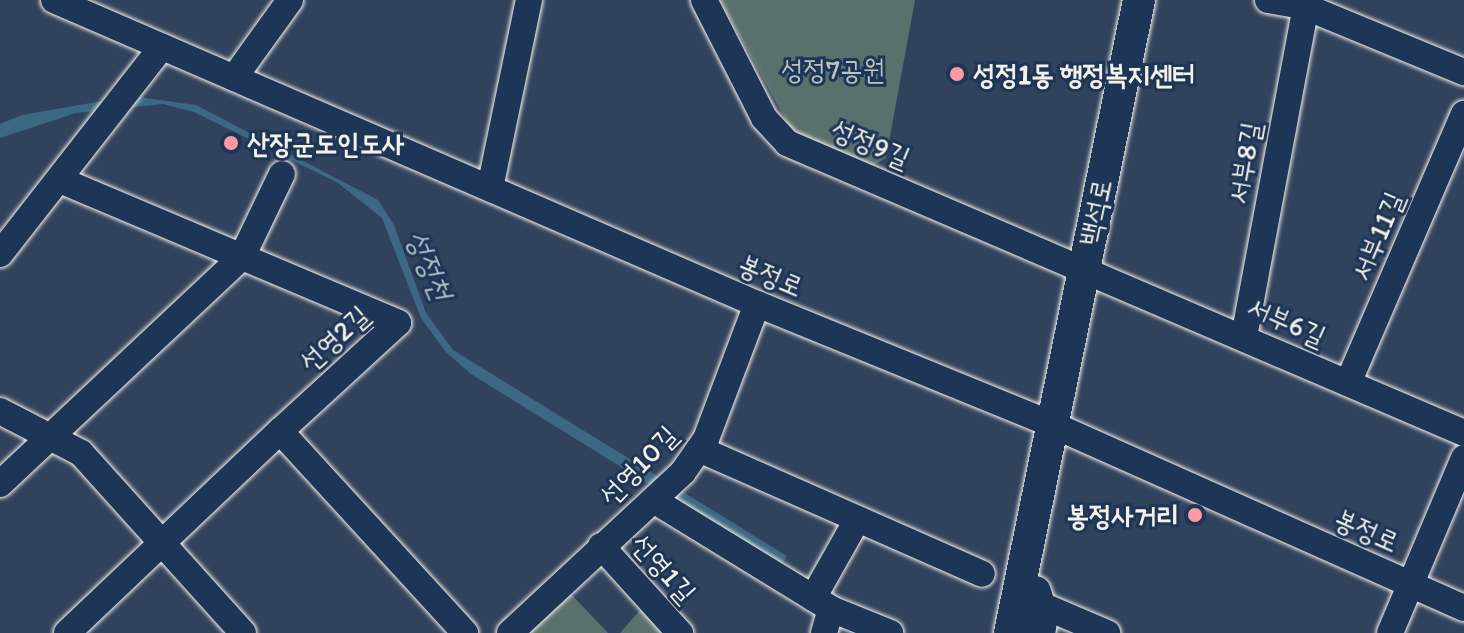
<!DOCTYPE html>
<html>
<head>
<meta charset="utf-8">
<style>
	body { margin:0 }
	#map { position:relative; width:1464px; height:633px; overflow:hidden; background:#31425d; font-family:Itim,"Poor Story",sans-serif }
	div>[style] { position:absolute }
	[style*='--x'] { left:calc(var(--x)*1px); top:calc(var(--y)*1px); width:calc(var(--w)*1px); rotate:calc(var(--a)*1deg) }
	.green>* { inset:0; background:#5a706c }
	.water>* { inset:0; background:#3d6883 }
	.roads { filter:drop-shadow(0 0 2px #f4f1e8) drop-shadow(0 0 2px #f4f1e8) }
	.minor>* { height:26px; margin:-13px; padding:0 13px; transform-origin:13px; border-radius:13px; background:#1d3557 }
	.major>* { height:32px; margin:-16px; padding:0 16px; transform-origin:16px; border-radius:16px; background:#1d3557 }
	.dots>* { width:22px; height:22px; translate:-50% -50%; box-sizing:border-box; border:4px solid #1d3557; border-radius:50% }
	span { translate:-50% -50%; white-space:nowrap; text-align:center; line-height:1.15; -webkit-text-stroke:6px #1d3557; paint-order:stroke }
	.park-label { font-size:28px; color:#bec4bd }
	.poi-label { font-size:28px; color:#f4f1e8; font-weight:700 }
	.left { translate:0 -50%; text-align:left }
	.right { translate:-100% -50%; text-align:right }
	.street-label { font-size:28px; color:#f4f1e8 }
	.water-label { font-size:30px; color:#b4c1c5; font-style:italic }
</style>
</head>
<body>
<div id="map">
	<div class="green">
		<div style="clip-path:polygon(720px 0,915px 0,886px 158px,871px 167px,792px 131px)"></div>
		<div style="clip-path:polygon(569px 592px,608px 633px,527px 633px)"></div>
		<div style="clip-path:polygon(642px 608px,666px 633px,620px 633px)"></div>
	</div>
	<div class="water">
		<div style="clip-path:polygon(131px 96px,196px 105px,378px 200px,394px 225px,426px 313px,453px 350px,787px 556px,781px 566px,471px 374px,445px 351px,421px 318px,382px 218px,338px 183px,194px 112px,163px 104px,76px 113px,0 138px,0 124px,22px 115px)"></div>
	</div>
	<div class="roads">
		<div class="minor">
			<div style="--x:54;--y:0;--w:766;--a:23.39"></div>
			<div style="--x:757;--y:304;--w:320;--a:22.2"></div>
			<div style="--x:1053;--y:425;--w:450;--a:24"></div>
			<div style="--x:704;--y:0;--w:132;--a:63"></div>
			<div style="--x:764;--y:118;--w:34;--a:47"></div>
			<div style="--x:787;--y:143;--w:736;--a:23.19"></div>
			<div style="--x:1268;--y:0;--w:39;--a:10"></div>
			<div style="--x:1306;--y:7;--w:171;--a:22.4"></div>
			<div style="--x:234;--y:78;--w:96;--a:-54.3"></div>
			<div style="--x:60;--y:180;--w:367;--a:22.9"></div>
			<div style="--x:398;--y:323;--w:160;--a:137.5"></div>
			<div style="--x:280;--y:431;--w:274;--a:47.5"></div>
			<div style="--x:490;--y:188;--w:192;--a:-78.3"></div>
			<div style="--x:0;--y:254;--w:263;--a:-52"></div>
			<div style="--x:1244;--y:337;--w:343;--a:-79.4"></div>
			<div style="--x:1348;--y:383;--w:293;--a:-66.7"></div>
			<div style="--x:0;--y:411;--w:91;--a:27.4"></div>
			<div style="--x:81;--y:453;--w:242;--a:48"></div>
			<div style="--x:699;--y:449;--w:309;--a:23.8"></div>
			<div style="--x:0;--y:484;--w:332;--a:-43.2"></div>
			<div style="--x:242;--y:257;--w:92;--a:-64.3"></div>
			<div style="--x:655;--y:501;--w:206;--a:31.5"></div>
			<div style="--x:831;--y:609;--w:64;--a:22.1"></div>
			<div style="--x:601;--y:546;--w:118;--a:47.8"></div>
			<div style="--x:813;--y:598;--w:90;--a:-60.6"></div>
			<div style="--x:1041;--y:605;--w:72;--a:23"></div>
			<div style="--x:67;--y:633;--w:294;--a:-43.5"></div>
			<div style="--x:510;--y:633;--w:236;--a:-42.9"></div>
			<div style="--x:683;--y:472;--w:40;--a:-55.1"></div>
			<div style="--x:706;--y:439;--w:144;--a:-69.3"></div>
			<div style="--x:824;--y:633;--w:25;--a:-74"></div>
			<div style="--x:1390;--y:633;--w:190;--a:-67.1"></div>
		</div>
		<div class="major">
			<div style="--x:1035;--y:592;--w:24;--a:73"></div>
			<div style="--x:1042;--y:615;--w:18;--a:99"></div>
			<div style="--x:1010;--y:633;--w:646;--a:-78.48"></div>
		</div>
	</div>
	<div class="dots">
		<div style="left:957px;top:74px;background:#ff9aa2"></div>
		<div style="left:231px;top:143px;background:#ff9aa2"></div>
		<div style="left:1195px;top:515px;background:#ff9aa2"></div>
	</div>
	<div class="park-label">
		<span style="left:833px;top:69px">성정7공원</span>
	</div>
	<div class="poi-label">
		<span class="left" style="left:973px;top:74px">성정1동 행정복지센터</span>
		<span class="left" style="left:247px;top:143px">산장군도인도사</span>
		<span class="right" style="left:1179px;top:515px">봉정사거리</span>
	</div>
	<div class="street-label">
		<span style="left:871px;top:143px;rotate:23deg">성정9길</span>
		<span style="left:1244px;top:163px;rotate:-80deg">서부8길</span>
		<span style="left:1095px;top:212px;rotate:-78deg">백석로</span>
		<span style="left:1377px;top:236px;rotate:-67deg">서부11길</span>
		<span style="left:771px;top:275px;rotate:23deg">봉정로</span>
		<span style="left:1287px;top:321px;rotate:24deg">서부6길</span>
		<span style="left:334px;top:338px;rotate:-42deg">선영2길</span>
		<span style="left:638px;top:465px;rotate:-46deg">선영10길</span>
		<span style="left:1367px;top:530px;rotate:24deg">봉정로</span>
		<span style="left:664px;top:568px;rotate:48deg">선영1길</span>
	</div>
	<div class="water-label">
		<span style="left:429px;top:265px;rotate:67deg">성정천</span>
	</div>
</div>
</body>
</html>
